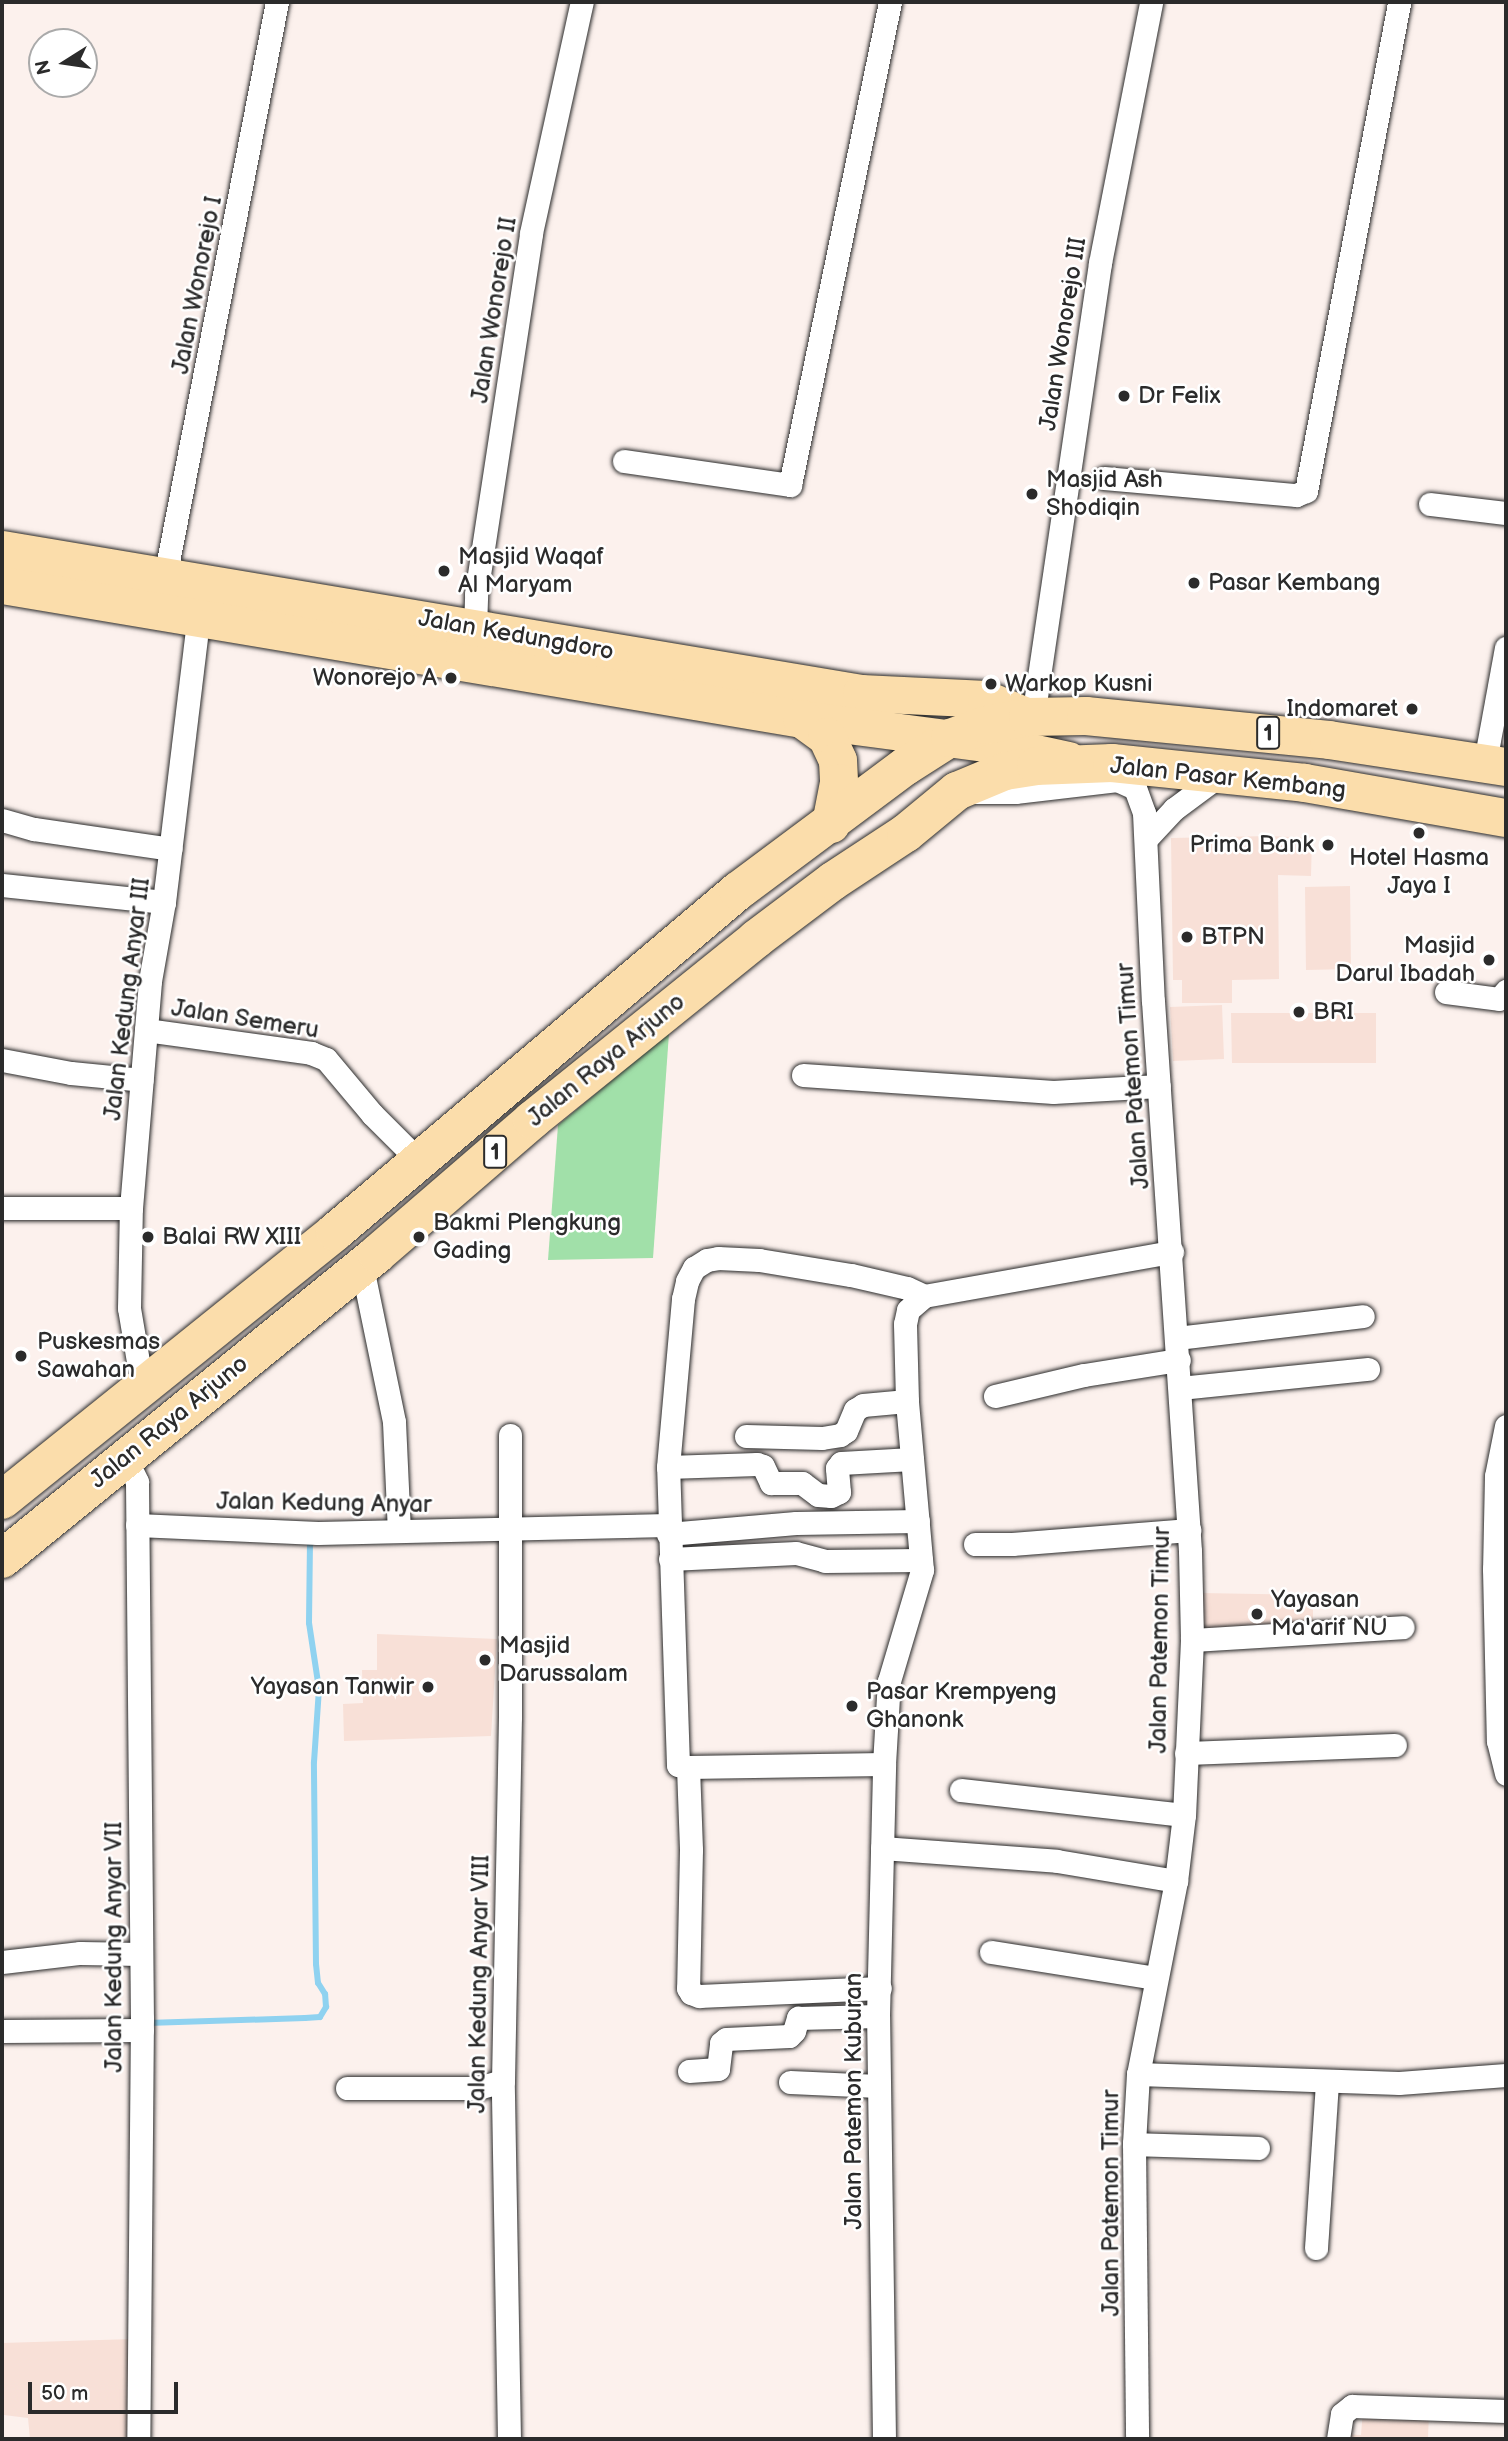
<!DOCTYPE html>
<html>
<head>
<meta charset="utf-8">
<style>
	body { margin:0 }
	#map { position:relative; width:1508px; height:2441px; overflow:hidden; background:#fcf1ed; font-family:"Balsamiq Sans",sans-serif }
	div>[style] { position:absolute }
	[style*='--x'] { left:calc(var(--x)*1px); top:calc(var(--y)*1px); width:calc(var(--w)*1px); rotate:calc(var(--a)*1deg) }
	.built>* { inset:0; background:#f8e0d7 }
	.green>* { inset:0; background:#a1e0a9 }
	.stream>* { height:6px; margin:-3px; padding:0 3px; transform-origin:3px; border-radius:3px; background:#8fd2f0 }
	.roads { filter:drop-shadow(0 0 2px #2b2b2b) drop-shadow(0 0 2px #2b2b2b) }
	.minor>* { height:23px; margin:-11.5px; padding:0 11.5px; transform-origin:11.5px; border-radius:11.5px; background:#fff }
	.primary>* { height:37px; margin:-18.5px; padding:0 18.5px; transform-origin:18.5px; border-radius:18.5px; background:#fbddab }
	.trunk>* { height:38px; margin:-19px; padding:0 19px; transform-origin:19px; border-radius:19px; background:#fbddab }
	.dots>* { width:19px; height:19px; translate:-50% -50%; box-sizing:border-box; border:4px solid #fff; border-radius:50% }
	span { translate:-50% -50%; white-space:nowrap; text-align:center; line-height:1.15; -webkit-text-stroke:5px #fff; paint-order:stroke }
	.shield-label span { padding:2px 5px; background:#fff; border:2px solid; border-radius:5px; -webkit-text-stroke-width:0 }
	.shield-label { font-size:23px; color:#2b2b2b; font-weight:700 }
	.street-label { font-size:24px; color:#2b2b2b }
	.poi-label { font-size:24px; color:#2b2b2b }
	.left { translate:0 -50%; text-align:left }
	.right { translate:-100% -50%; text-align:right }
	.frame { position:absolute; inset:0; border:4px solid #2b2b2b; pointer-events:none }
	.north { position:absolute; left:28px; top:28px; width:70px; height:70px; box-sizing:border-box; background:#fff; border:2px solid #aaa; border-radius:50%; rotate:258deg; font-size:19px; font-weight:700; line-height:28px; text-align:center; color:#2b2b2b }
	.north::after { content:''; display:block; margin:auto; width:24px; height:32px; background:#2b2b2b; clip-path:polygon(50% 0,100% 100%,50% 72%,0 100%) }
	.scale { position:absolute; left:28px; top:2382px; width:150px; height:32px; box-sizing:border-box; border:4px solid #2b2b2b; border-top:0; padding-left:9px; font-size:21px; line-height:24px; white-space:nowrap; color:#2b2b2b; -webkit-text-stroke:5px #fff; paint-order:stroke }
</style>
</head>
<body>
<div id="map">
	<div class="built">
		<div style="clip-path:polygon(1270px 836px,1312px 838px,1311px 876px,1278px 875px,1279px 979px,1232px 980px,1232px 1003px,1182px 1003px,1182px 980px,1173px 980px,1171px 838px)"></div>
		<div style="clip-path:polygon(1350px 886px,1351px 969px,1306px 970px,1305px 887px)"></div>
		<div style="clip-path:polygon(1222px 1005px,1224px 1059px,1173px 1061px,1170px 1007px)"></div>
		<div style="clip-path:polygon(1231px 1013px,1376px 1013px,1376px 1063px,1232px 1063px)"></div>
		<div style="clip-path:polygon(1201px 1593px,1313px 1595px,1313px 1633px,1201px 1633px)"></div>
		<div style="clip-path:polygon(377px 1634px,497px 1639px,491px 1736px,344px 1741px,343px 1704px,363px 1703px,362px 1670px,377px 1670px)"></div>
		<div style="clip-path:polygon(132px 2339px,132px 2439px,30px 2439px,28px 2418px,4px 2415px,2px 2343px)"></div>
		<div style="clip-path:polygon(1363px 2409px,1429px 2413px,1428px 2438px,1441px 2439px,1341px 2439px,1342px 2434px,1361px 2435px)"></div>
	</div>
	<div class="green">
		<div style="clip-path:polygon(669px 1033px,653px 1258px,548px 1260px,558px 1125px)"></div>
	</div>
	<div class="stream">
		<div style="--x:147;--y:2023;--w:158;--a:-1.8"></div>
		<div style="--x:305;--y:2018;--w:15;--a:-4"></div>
		<div style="--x:320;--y:2017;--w:12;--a:-59"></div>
		<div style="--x:326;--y:2007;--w:13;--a:-94"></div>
		<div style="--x:325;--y:1994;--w:13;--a:-122"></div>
		<div style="--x:318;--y:1983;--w:19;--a:-96"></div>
		<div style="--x:316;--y:1964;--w:202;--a:-90.6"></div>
		<div style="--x:314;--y:1762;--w:73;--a:-86.1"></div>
		<div style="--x:319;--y:1689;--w:67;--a:-98.6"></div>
		<div style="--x:309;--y:1623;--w:86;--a:-89.3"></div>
	</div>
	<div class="roads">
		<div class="minor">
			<div style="--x:624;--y:461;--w:168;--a:8.2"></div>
			<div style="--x:790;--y:485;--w:493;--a:-78.3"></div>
			<div style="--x:1104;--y:478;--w:193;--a:5.1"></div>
			<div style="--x:1296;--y:495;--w:11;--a:-22"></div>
			<div style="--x:1306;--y:491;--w:498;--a:-79.2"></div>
			<div style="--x:1430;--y:504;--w:77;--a:6.8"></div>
			<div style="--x:165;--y:577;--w:586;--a:-78.98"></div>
			<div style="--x:475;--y:628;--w:34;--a:-88"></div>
			<div style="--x:476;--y:594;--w:365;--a:-81.3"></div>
			<div style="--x:531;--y:233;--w:237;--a:-77.6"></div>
			<div style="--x:1033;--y:717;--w:459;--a:-81.6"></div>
			<div style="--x:1100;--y:263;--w:266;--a:-78.9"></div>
			<div style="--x:1485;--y:762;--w:116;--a:-79.6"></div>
			<div style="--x:974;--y:792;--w:41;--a:0"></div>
			<div style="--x:1015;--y:792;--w:103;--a:-6.7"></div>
			<div style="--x:1117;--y:780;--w:20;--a:24"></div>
			<div style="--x:1135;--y:788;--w:27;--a:70"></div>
			<div style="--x:1144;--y:813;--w:188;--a:87.3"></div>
			<div style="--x:1153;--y:1001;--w:551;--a:86.15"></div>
			<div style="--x:1190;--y:1551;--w:89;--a:88.7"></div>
			<div style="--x:1192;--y:1640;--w:175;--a:92.6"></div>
			<div style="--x:1184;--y:1815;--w:66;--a:96.9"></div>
			<div style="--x:1176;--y:1881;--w:197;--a:101.1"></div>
			<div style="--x:1138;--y:2074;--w:70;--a:93.3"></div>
			<div style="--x:1134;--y:2144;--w:295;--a:89.4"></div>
			<div style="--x:2;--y:820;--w:33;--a:16"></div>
			<div style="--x:34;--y:829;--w:138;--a:8.3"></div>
			<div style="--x:1146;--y:839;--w:41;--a:-47"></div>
			<div style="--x:1174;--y:809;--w:57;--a:-36.5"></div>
			<div style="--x:2;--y:885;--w:163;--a:6"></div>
			<div style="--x:1446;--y:992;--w:53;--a:7.5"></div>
			<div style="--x:1499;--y:999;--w:11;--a:-49"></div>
			<div style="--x:146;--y:1030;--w:167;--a:7.9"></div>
			<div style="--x:311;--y:1053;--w:16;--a:22"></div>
			<div style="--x:326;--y:1059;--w:72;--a:50.1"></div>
			<div style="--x:372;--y:1114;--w:65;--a:45"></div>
			<div style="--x:2;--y:1060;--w:70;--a:10.7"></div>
			<div style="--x:71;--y:1073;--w:71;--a:5.6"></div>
			<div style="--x:803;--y:1075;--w:251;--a:3.9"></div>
			<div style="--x:1053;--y:1092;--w:106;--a:-3.2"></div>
			<div style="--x:2;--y:1208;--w:129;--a:0"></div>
			<div style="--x:362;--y:1267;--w:158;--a:78.3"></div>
			<div style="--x:394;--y:1422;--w:109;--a:87.4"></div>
			<div style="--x:1177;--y:1338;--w:187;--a:-6.7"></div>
			<div style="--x:142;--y:1385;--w:78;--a:-99.6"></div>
			<div style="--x:129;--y:1308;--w:100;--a:-88.9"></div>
			<div style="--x:131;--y:1208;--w:228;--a:-85.2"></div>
			<div style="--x:150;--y:981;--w:80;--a:-80"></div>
			<div style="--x:164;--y:902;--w:285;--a:-83.1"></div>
			<div style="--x:1180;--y:1388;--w:189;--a:-5.8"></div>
			<div style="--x:995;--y:1396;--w:91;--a:-13.3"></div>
			<div style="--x:1084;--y:1375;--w:96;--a:-9"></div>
			<div style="--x:1506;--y:1426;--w:51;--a:101.3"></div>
			<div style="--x:1496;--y:1476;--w:93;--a:91.2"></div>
			<div style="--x:1494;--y:1569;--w:172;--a:88.7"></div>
			<div style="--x:1498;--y:1741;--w:34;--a:76"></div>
			<div style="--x:746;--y:1436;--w:76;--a:1.5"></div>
			<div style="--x:822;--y:1438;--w:18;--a:-9"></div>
			<div style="--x:840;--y:1435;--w:7;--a:-34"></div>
			<div style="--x:846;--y:1431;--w:23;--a:-67"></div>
			<div style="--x:855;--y:1410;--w:9;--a:-32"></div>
			<div style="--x:863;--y:1405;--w:44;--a:-5.2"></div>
			<div style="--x:125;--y:1457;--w:28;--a:64"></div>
			<div style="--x:137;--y:1482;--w:536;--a:89.47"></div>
			<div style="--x:142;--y:2018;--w:421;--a:90.5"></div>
			<div style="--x:668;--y:1467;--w:89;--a:-1.9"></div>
			<div style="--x:757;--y:1464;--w:6;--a:18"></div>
			<div style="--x:763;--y:1466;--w:19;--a:65"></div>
			<div style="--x:771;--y:1483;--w:31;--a:0"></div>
			<div style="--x:802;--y:1483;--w:20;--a:37"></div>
			<div style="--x:818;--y:1495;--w:13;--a:4"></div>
			<div style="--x:831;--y:1496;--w:9;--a:-27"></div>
			<div style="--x:839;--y:1492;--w:24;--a:-95"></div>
			<div style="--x:837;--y:1468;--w:6;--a:-51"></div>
			<div style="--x:841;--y:1463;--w:71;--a:-3.2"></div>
			<div style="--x:137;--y:1525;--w:181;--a:2.5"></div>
			<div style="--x:318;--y:1533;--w:350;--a:-1.3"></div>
			<div style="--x:668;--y:1534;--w:128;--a:-4.9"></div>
			<div style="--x:796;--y:1523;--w:122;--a:-0.9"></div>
			<div style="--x:975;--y:1544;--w:37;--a:0"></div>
			<div style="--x:1012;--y:1544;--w:178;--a:-4.5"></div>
			<div style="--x:670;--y:1559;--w:126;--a:-2.7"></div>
			<div style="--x:796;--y:1553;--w:30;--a:15"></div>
			<div style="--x:825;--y:1561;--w:96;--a:-0.6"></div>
			<div style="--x:1192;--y:1640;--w:211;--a:-3.5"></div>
			<div style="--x:1186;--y:1753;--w:209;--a:-2.2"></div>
			<div style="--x:884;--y:1764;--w:196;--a:179.1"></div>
			<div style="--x:688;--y:1767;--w:10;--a:-169"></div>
			<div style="--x:678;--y:1765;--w:298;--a:-91.9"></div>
			<div style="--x:668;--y:1467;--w:169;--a:-84.9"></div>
			<div style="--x:683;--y:1299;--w:18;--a:-77"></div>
			<div style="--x:687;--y:1281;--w:15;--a:-62"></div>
			<div style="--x:694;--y:1268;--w:15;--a:-32"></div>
			<div style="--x:707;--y:1260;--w:11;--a:-10"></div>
			<div style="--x:718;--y:1258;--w:41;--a:2.8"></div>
			<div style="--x:759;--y:1260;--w:93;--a:9.3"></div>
			<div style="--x:851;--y:1275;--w:57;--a:13.1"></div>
			<div style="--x:907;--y:1288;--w:19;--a:25"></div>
			<div style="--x:688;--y:1767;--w:83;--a:87.9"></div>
			<div style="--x:691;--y:1850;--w:138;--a:91.2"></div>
			<div style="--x:688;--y:1988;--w:6;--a:59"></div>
			<div style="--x:691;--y:1993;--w:9;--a:21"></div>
			<div style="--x:699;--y:1996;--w:181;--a:-2.5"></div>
			<div style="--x:961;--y:1790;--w:224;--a:6.4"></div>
			<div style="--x:882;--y:1848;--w:175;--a:4.2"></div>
			<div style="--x:1057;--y:1861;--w:121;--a:9.5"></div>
			<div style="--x:991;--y:1952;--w:167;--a:9"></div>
			<div style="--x:2;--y:1962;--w:79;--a:-6.6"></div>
			<div style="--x:80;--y:1953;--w:61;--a:0.9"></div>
			<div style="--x:2;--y:2031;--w:140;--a:-0.4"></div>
			<div style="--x:689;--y:2071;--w:29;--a:-4"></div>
			<div style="--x:718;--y:2069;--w:26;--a:-83"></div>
			<div style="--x:721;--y:2043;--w:6;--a:-39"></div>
			<div style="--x:726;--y:2039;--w:63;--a:-2.7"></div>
			<div style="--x:789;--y:2036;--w:7;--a:-45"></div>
			<div style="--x:794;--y:2031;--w:14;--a:-73"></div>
			<div style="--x:798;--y:2018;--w:80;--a:-1.4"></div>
			<div style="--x:1138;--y:2074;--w:261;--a:2"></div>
			<div style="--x:1399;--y:2083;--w:107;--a:-4.3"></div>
			<div style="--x:790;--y:2082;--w:88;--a:2.6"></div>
			<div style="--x:347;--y:2088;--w:131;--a:0"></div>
			<div style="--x:478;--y:2088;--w:26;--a:-16"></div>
			<div style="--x:1134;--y:2144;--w:124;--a:1.8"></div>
			<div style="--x:1316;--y:2248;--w:167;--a:-86.2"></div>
			<div style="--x:509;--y:2439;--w:358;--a:-91"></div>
			<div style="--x:503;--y:2081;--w:364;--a:-88.9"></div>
			<div style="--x:510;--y:1717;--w:282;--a:-90"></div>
			<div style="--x:884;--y:2439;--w:423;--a:-90.8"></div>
			<div style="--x:878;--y:2016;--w:252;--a:-88.6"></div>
			<div style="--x:884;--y:1764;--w:83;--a:-86.6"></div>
			<div style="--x:889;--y:1681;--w:116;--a:-73.4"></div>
			<div style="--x:922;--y:1570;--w:170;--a:-95.1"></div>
			<div style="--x:907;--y:1401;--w:77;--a:-91.5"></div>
			<div style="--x:905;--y:1324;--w:14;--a:-78"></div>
			<div style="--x:908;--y:1310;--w:21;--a:-41"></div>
			<div style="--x:924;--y:1296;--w:252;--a:-10.1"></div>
			<div style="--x:1338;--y:2439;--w:25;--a:-81"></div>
			<div style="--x:1342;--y:2414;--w:13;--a:-39"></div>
			<div style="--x:1352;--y:2406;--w:154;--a:1.9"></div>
		</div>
		<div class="primary">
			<div style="--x:2;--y:549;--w:871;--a:9.52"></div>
			<div style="--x:861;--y:693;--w:125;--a:2.7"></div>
			<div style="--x:986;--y:699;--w:46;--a:23.2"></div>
			<div style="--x:2;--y:585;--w:811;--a:9.51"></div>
			<div style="--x:802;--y:719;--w:199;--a:7.5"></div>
			<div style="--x:999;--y:745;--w:71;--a:12.3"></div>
		</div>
		<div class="trunk">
			<div style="--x:802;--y:719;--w:31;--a:36"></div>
			<div style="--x:827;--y:737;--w:26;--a:65"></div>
			<div style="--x:838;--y:761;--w:22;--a:87"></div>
			<div style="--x:839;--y:783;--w:42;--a:101"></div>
			<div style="--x:2;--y:1500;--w:427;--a:-38.8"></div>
			<div style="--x:335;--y:1232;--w:528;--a:-40.24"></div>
			<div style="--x:738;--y:891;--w:209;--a:-36.7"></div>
			<div style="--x:906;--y:766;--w:52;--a:-32.5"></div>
			<div style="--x:950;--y:738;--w:38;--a:-20"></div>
			<div style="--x:986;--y:725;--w:43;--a:-10.8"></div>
			<div style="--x:1028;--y:717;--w:58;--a:-1"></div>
			<div style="--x:1086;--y:716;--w:244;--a:5.6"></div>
			<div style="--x:1329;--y:740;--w:179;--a:8.7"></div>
			<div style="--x:2;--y:1559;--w:483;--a:-39.1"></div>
			<div style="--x:377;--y:1254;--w:205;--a:-40.8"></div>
			<div style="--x:532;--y:1120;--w:288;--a:-38.9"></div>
			<div style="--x:756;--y:939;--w:96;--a:-37"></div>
			<div style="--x:833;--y:881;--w:87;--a:-33.3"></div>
			<div style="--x:906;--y:833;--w:66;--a:-39.5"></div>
			<div style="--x:957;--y:791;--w:52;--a:-22.6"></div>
			<div style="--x:1005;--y:771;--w:31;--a:-9"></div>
			<div style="--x:1036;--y:766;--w:76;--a:-2.3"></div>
			<div style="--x:1112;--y:763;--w:194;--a:5.9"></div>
			<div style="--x:1305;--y:783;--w:204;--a:9.9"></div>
		</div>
	</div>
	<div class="dots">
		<div style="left:1124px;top:396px;background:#2b2b2b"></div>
		<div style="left:1032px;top:494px;background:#2b2b2b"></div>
		<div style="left:444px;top:571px;background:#2b2b2b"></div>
		<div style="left:1194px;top:583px;background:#2b2b2b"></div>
		<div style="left:451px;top:678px;background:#2b2b2b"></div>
		<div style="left:991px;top:684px;background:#2b2b2b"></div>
		<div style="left:1412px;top:709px;background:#2b2b2b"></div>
		<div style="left:1419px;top:833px;background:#2b2b2b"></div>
		<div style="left:1328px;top:845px;background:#2b2b2b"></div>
		<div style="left:1187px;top:937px;background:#2b2b2b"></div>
		<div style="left:1489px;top:960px;background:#2b2b2b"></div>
		<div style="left:1299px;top:1012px;background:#2b2b2b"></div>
		<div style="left:148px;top:1237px;background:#2b2b2b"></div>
		<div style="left:419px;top:1237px;background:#2b2b2b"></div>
		<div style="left:21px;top:1356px;background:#2b2b2b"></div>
		<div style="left:1257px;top:1614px;background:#2b2b2b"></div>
		<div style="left:485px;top:1660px;background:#2b2b2b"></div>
		<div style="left:428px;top:1687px;background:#2b2b2b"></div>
		<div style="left:852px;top:1706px;background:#2b2b2b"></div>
	</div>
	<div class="shield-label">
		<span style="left:1268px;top:733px">1</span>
		<span style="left:495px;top:1152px">1</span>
	</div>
	<div class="street-label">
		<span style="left:197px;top:285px;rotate:-79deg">Jalan Wonorejo I</span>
		<span style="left:494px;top:310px;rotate:-81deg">Jalan Wonorejo II</span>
		<span style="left:1063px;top:334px;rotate:-81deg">Jalan Wonorejo III</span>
		<span style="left:516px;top:635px;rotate:10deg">Jalan Kedungdoro</span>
		<span style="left:1228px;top:778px;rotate:6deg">Jalan Pasar Kembang</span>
		<span style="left:127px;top:999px;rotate:-83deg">Jalan Kedung Anyar III</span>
		<span style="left:245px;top:1019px;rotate:9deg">Jalan Semeru</span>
		<span style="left:606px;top:1060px;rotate:-39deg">Jalan Raya Arjuno</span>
		<span style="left:1133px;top:1076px;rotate:-94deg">Jalan Patemon Timur</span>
		<span style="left:169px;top:1422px;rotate:-39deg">Jalan Raya Arjuno</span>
		<span style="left:324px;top:1503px;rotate:1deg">Jalan Kedung Anyar</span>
		<span style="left:1160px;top:1640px;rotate:-89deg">Jalan Patemon Timur</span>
		<span style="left:114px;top:1947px;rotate:-90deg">Jalan Kedung Anyar VII</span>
		<span style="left:479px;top:1984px;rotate:-89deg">Jalan Kedung Anyar VIII</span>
		<span style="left:854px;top:2101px;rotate:-90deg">Jalan Patemon Kuburan</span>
		<span style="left:1111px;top:2203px;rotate:-90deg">Jalan Patemon Timur</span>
	</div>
	<div class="poi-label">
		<span class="left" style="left:1138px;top:396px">Dr Felix</span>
		<span class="left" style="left:1046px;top:494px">Masjid Ash<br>Shodiqin</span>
		<span class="left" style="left:458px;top:571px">Masjid Waqaf<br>Al Maryam</span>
		<span class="left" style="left:1208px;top:583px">Pasar Kembang</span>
		<span class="right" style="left:437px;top:678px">Wonorejo A</span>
		<span class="left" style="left:1005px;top:684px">Warkop Kusni</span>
		<span class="right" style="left:1398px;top:709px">Indomaret</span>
		<span class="right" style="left:1314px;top:845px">Prima Bank</span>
		<span style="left:1419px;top:872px">Hotel Hasma<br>Jaya I</span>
		<span class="left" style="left:1201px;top:937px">BTPN</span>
		<span class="right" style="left:1475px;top:960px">Masjid<br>Darul Ibadah</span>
		<span class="left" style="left:1313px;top:1012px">BRI</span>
		<span class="left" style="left:433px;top:1237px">Bakmi Plengkung<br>Gading</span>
		<span class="left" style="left:162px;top:1237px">Balai RW XIII</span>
		<span class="left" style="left:37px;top:1356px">Puskesmas<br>Sawahan</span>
		<span class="left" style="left:1271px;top:1614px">Yayasan<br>Ma'arif NU</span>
		<span class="left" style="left:499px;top:1660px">Masjid<br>Darussalam</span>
		<span class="right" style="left:414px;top:1687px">Yayasan Tanwir</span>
		<span class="left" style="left:866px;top:1706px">Pasar Krempyeng<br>Ghanonk</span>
	</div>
	<div class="frame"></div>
	<div class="north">N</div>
	<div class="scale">50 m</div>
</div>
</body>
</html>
